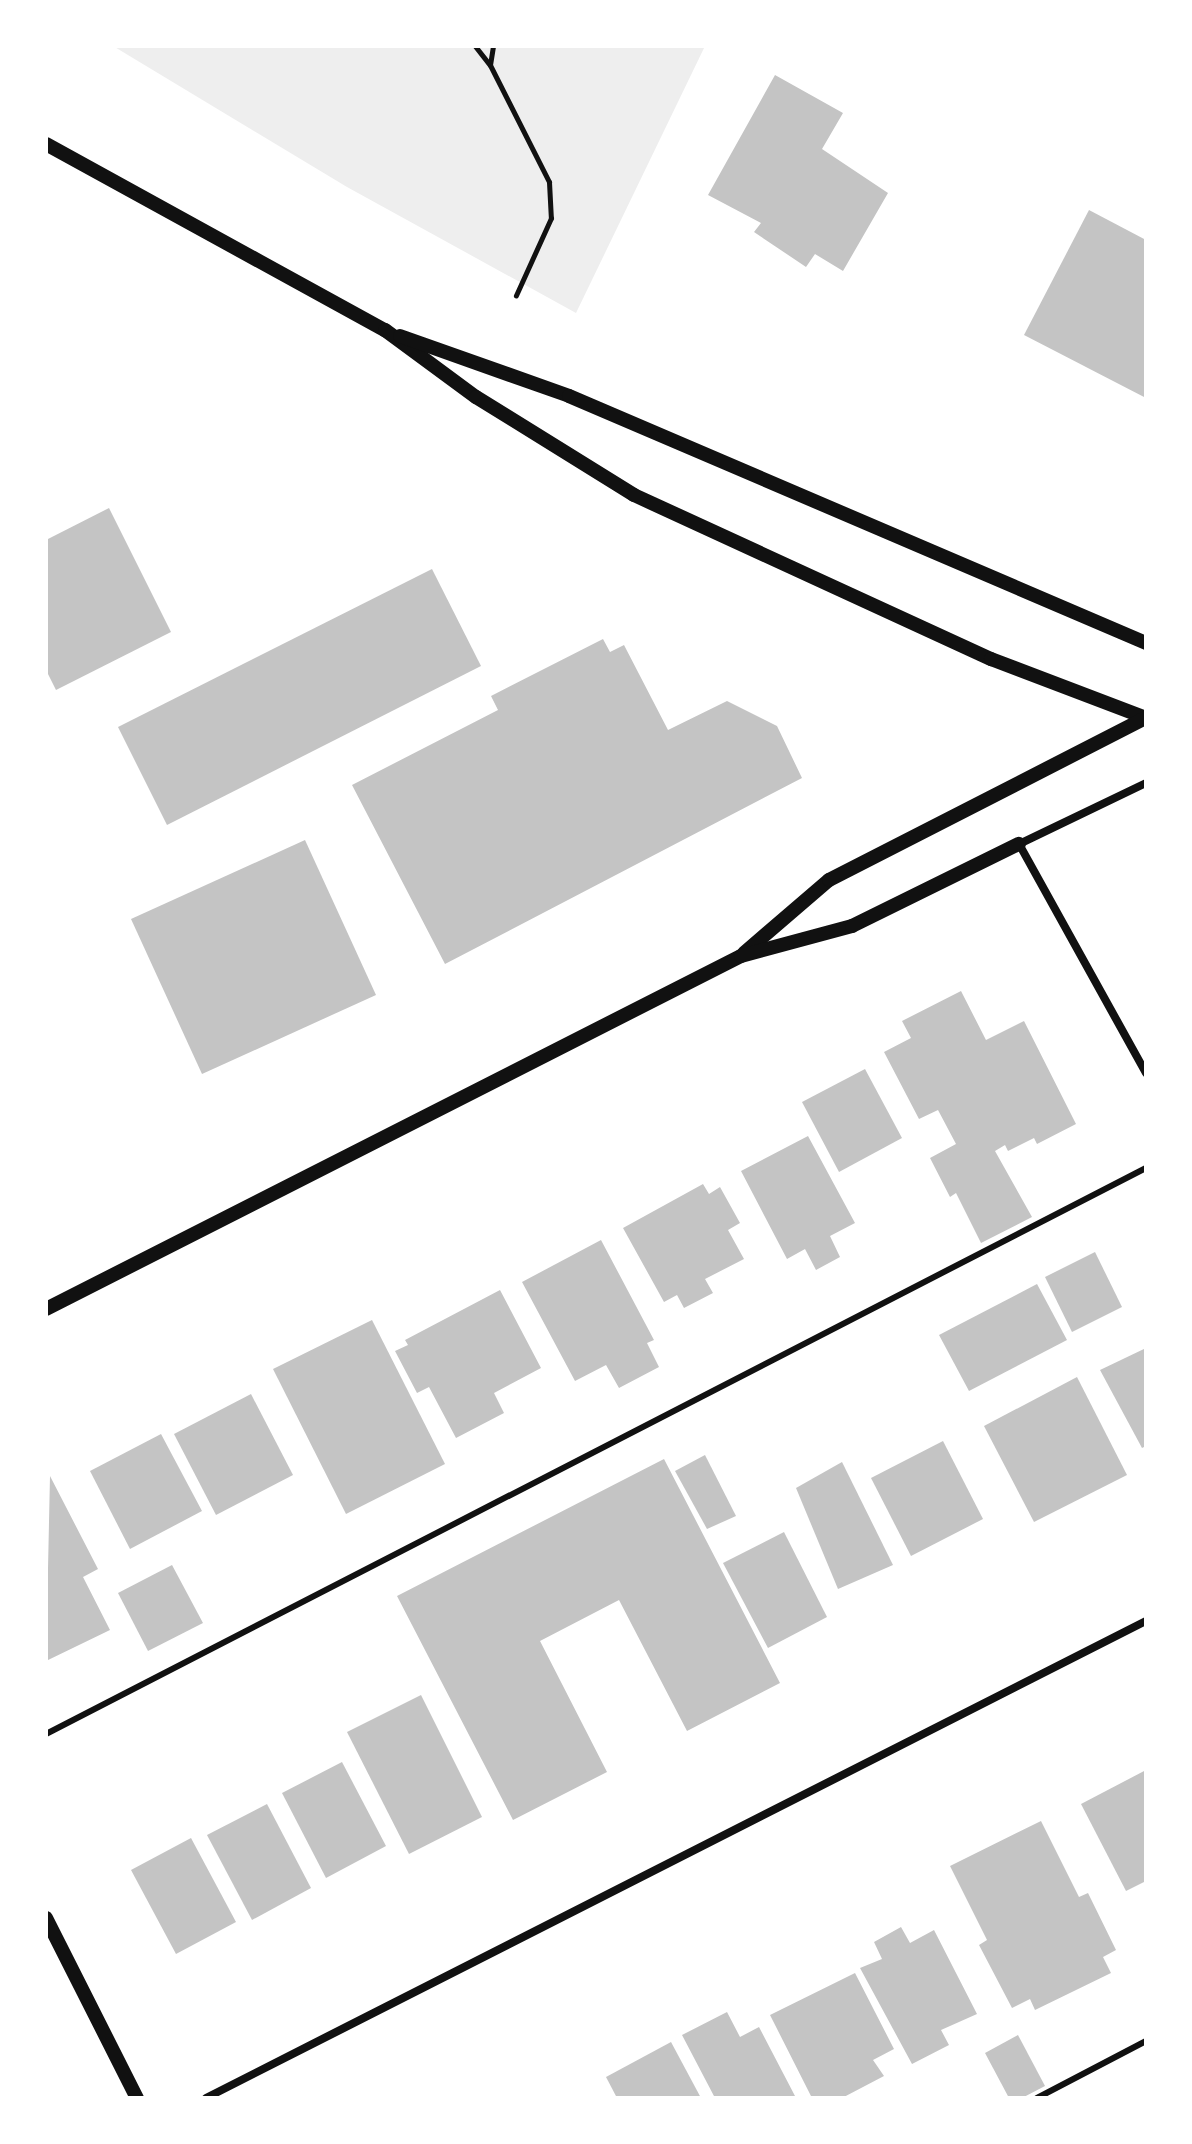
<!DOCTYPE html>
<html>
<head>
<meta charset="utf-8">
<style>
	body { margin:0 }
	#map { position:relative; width:1192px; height:2144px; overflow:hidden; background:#fff; font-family:Overpass,sans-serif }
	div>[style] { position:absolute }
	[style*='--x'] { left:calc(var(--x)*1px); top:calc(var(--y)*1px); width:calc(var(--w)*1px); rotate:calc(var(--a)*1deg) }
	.green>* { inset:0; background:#eee }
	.building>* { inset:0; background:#c4c4c4 }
	.path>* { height:5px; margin:-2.5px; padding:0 2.5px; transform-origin:2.5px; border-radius:2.5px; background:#111 }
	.service>* { height:6px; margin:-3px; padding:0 3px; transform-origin:3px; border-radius:3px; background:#111 }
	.minor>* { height:8px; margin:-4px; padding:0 4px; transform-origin:4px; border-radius:4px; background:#111 }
	.tertiary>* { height:14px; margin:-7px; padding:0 7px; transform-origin:7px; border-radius:7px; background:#111 }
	span { translate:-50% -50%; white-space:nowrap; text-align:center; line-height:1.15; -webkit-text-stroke:8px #fff; paint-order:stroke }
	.frame { position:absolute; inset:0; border:48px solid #fff; pointer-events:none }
</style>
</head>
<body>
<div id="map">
	<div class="green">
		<div style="clip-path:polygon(113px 46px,705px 46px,576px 313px,347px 187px)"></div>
	</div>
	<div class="building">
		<div style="clip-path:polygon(775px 75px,843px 113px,822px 149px,888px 193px,843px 271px,815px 254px,806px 267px,754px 232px,761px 223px,708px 195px)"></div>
		<div style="clip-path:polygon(1089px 210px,1146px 240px,1146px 398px,1024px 335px)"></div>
		<div style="clip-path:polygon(109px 508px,171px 632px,56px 690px,46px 670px,46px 540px)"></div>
		<div style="clip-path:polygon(432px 569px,481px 666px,167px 825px,118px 727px)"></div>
		<div style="clip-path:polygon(603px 639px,610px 652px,624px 645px,668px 730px,727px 701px,777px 726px,802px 778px,445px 964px,352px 785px,498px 710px,491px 696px)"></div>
		<div style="clip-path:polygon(305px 840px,376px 995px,202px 1074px,131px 919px)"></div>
		<div style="clip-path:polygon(961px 991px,986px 1040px,1024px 1021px,1076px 1124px,1037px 1144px,1034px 1138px,1008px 1151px,1005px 1145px,995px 1151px,1032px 1217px,981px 1243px,956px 1193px,950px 1197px,930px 1158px,956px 1144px,938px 1110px,919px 1119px,884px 1052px,911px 1038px,902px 1021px)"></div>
		<div style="clip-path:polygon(865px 1069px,902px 1138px,839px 1172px,802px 1102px)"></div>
		<div style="clip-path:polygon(808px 1136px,855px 1223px,830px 1236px,840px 1257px,816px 1270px,805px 1249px,787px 1259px,741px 1171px)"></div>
		<div style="clip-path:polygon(703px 1184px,709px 1194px,720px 1187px,740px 1223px,728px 1230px,744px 1259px,705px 1279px,713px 1293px,684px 1308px,677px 1295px,664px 1302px,623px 1228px)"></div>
		<div style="clip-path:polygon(601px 1240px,654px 1340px,647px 1343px,659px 1367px,619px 1388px,606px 1365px,575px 1381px,522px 1282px)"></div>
		<div style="clip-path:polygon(1095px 1252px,1122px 1307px,1072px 1332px,1045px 1277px)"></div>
		<div style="clip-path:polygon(1037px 1284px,1067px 1340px,969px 1391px,939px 1335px)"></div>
		<div style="clip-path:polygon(500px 1290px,541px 1368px,494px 1393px,504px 1413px,456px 1438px,429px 1387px,417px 1393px,395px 1351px,408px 1345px,405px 1340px)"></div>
		<div style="clip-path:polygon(372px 1320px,445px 1464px,346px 1514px,273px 1369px)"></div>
		<div style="clip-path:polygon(1146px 1348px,1146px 1446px,1142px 1448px,1100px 1370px)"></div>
		<div style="clip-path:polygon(1077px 1377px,1127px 1475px,1034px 1522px,984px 1426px)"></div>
		<div style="clip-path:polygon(251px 1394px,293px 1475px,216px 1515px,174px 1434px)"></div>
		<div style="clip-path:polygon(161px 1434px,202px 1511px,130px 1549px,90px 1471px)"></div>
		<div style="clip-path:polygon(943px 1441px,983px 1519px,911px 1556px,871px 1478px)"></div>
		<div style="clip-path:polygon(705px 1455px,736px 1516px,707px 1529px,675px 1471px)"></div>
		<div style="clip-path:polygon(664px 1459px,780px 1683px,687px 1731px,619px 1600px,540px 1641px,607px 1772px,513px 1820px,397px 1596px)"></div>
		<div style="clip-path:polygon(842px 1462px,893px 1565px,838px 1589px,796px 1488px)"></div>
		<div style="clip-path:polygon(50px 1476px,98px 1569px,83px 1577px,110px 1630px,46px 1661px)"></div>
		<div style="clip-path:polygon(784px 1532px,827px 1617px,768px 1648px,723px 1563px)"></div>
		<div style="clip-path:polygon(172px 1565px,203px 1623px,148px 1651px,118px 1593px)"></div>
		<div style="clip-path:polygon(421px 1695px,482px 1817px,409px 1854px,347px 1732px)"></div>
		<div style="clip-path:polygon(342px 1762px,386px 1846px,326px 1878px,282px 1793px)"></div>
		<div style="clip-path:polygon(1146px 1770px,1146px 1881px,1126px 1891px,1081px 1804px)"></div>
		<div style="clip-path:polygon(267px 1804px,311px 1888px,252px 1920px,207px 1835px)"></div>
		<div style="clip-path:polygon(1041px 1821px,1079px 1897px,1088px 1893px,1116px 1950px,1103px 1957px,1111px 1973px,1035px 2010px,1030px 1999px,1012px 2008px,979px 1945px,987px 1940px,950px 1866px)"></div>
		<div style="clip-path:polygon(191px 1838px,236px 1922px,176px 1954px,131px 1870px)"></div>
		<div style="clip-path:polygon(901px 1927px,910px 1943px,934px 1930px,977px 2014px,941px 2030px,949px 2045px,912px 2064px,860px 1968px,882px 1959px,874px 1942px)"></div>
		<div style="clip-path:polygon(855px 1973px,894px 2049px,873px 2060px,884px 2076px,842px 2098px,812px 2098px,770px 2015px)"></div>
		<div style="clip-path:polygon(727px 2012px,740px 2037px,759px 2027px,795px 2096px,715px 2098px,682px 2035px)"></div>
		<div style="clip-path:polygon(1018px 2035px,1045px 2086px,1022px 2098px,1009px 2098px,985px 2053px)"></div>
		<div style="clip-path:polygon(671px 2042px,701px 2098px,617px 2098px,606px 2077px)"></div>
	</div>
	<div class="path">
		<div style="--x:475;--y:46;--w:24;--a:52"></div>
		<div style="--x:493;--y:46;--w:19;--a:99"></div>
		<div style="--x:490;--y:65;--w:131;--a:63.2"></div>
		<div style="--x:549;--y:182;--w:36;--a:87"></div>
		<div style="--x:551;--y:218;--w:85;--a:114.4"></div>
	</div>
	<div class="service">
		<div style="--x:46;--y:1734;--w:1237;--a:-27.23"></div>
		<div style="--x:1037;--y:2098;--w:123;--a:-27.6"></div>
	</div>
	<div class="minor">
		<div style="--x:1146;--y:783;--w:141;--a:154.3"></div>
		<div style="--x:1019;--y:844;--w:262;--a:61"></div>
		<div style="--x:206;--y:2098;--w:1054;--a:-26.91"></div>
	</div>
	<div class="tertiary">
		<div style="--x:46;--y:144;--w:387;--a:28.8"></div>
		<div style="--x:385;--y:330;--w:113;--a:36.4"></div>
		<div style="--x:476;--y:397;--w:186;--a:31.8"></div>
		<div style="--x:634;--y:495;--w:393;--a:24.7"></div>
		<div style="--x:991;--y:659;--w:166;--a:20.8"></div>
		<div style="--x:400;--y:336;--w:179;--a:19.5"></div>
		<div style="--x:569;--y:396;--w:628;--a:23.17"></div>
		<div style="--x:744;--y:953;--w:112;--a:-40.7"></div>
		<div style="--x:829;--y:880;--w:356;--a:-27.1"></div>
		<div style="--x:46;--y:1309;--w:780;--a:-26.93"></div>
		<div style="--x:741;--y:956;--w:115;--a:-15.1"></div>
		<div style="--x:852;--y:926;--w:186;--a:-26.2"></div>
		<div style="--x:46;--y:1918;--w:202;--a:63.2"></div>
	</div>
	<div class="frame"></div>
</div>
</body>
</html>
